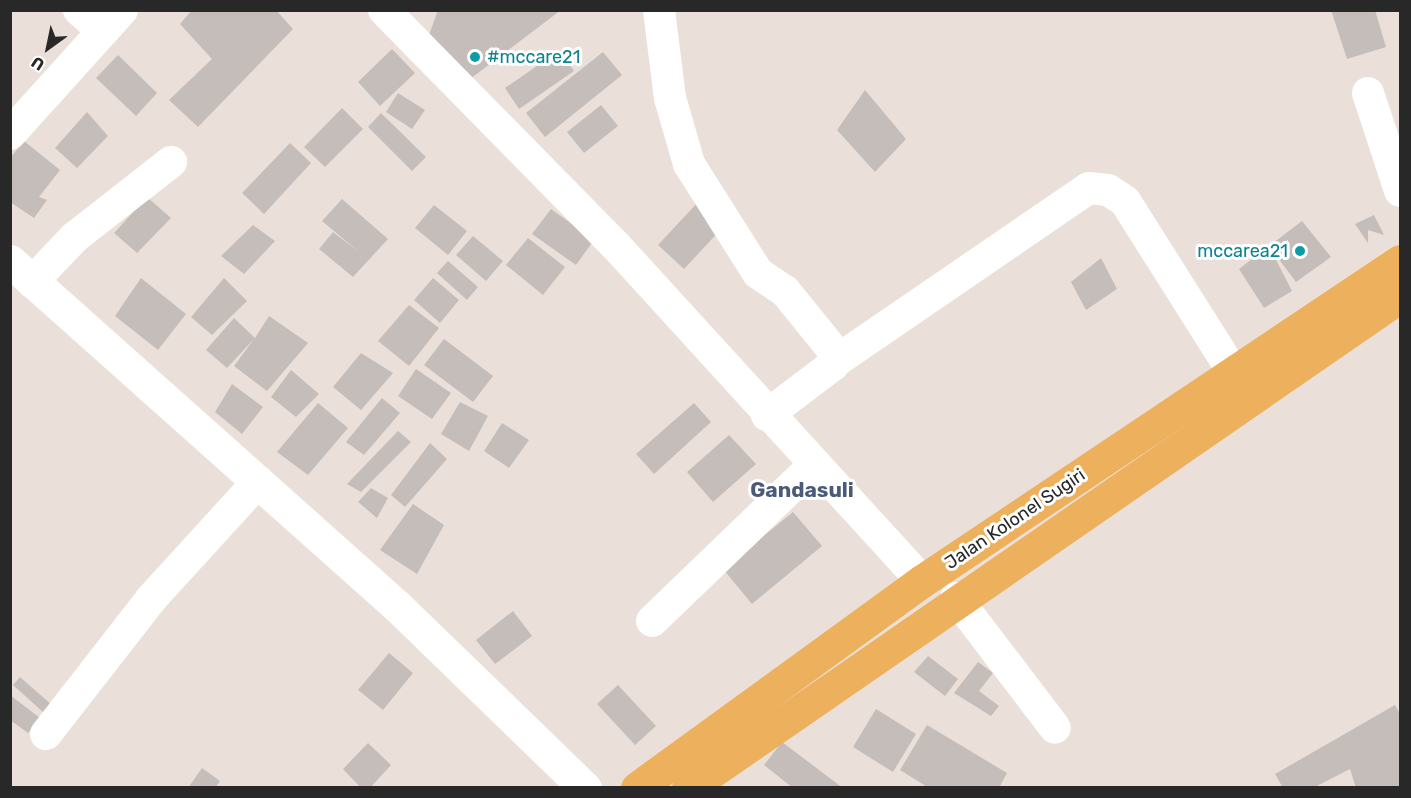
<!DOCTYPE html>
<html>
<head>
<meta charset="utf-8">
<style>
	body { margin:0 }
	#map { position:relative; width:1411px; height:798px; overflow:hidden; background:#eae0d9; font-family:Rubik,sans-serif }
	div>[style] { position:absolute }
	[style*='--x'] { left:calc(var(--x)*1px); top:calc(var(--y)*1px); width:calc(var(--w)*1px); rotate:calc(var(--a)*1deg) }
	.building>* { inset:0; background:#c5bdb9 }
	.minor>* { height:32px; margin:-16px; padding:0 16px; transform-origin:16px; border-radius:16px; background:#fff }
	.tertiary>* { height:33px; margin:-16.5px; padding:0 16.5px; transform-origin:16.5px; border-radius:16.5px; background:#fff }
	.primary>* { height:33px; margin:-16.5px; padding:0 16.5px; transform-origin:16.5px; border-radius:16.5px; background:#edb05c }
	.dots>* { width:16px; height:16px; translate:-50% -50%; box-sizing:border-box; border:3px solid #fff; border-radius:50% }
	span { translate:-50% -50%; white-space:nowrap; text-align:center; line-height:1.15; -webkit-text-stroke:6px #fff; paint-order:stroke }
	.culture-label { font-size:18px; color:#0d838f }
	.left { translate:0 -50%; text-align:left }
	.right { translate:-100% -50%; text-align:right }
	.street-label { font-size:18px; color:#282828 }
	.quarter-label { font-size:21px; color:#4a5a77; font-weight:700 }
	.frame { position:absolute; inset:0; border:12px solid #282828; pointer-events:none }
	.north { position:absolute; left:18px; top:18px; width:60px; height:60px; -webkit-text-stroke:4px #fff; paint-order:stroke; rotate:213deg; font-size:16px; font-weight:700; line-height:24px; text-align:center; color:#282828 }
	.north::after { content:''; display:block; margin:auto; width:21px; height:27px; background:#282828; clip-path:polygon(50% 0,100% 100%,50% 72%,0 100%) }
</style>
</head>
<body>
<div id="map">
	<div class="building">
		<div style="clip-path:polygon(192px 10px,276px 10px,293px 29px,198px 127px,169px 100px,212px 59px,180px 24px)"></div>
		<div style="clip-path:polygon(438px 10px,561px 10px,470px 79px,429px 35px)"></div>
		<div style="clip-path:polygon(1331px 10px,1375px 10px,1386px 47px,1347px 59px)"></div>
		<div style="clip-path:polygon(392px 49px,415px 73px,380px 106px,358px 82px)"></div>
		<div style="clip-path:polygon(560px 50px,574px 71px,519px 109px,505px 88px)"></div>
		<div style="clip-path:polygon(603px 52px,622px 75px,545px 137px,526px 113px)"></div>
		<div style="clip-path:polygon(118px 55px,157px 93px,136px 116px,96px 78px)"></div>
		<div style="clip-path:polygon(865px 90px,906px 139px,875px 172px,837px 130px)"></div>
		<div style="clip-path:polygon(398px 93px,425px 110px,412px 129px,386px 112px)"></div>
		<div style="clip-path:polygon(601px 105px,618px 126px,584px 153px,567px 132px)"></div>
		<div style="clip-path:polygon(342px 108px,363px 129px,325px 167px,304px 147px)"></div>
		<div style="clip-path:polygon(87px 112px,108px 136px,77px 168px,55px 148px)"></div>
		<div style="clip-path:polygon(381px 113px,426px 157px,412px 171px,368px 127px)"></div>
		<div style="clip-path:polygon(24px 141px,60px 170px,39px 197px,47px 200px,34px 218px,10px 202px,10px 158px)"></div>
		<div style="clip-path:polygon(290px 143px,311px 163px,264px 214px,242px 193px)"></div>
		<div style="clip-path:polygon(147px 197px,171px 218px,137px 253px,114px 233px)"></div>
		<div style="clip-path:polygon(342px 199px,388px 239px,353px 277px,319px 249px,333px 232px,359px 252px,322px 221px)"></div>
		<div style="clip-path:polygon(699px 201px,725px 225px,684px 269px,658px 245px)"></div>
		<div style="clip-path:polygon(434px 205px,467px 231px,448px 255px,415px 228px)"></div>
		<div style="clip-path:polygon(551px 209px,594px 240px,576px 265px,532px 234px)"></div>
		<div style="clip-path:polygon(1374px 215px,1384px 235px,1368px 230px,1368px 243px,1355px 224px)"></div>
		<div style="clip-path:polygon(1302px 221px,1331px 257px,1296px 282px,1269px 246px,1292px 291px,1264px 308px,1239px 269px,1269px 246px)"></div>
		<div style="clip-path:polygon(253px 225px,275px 241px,244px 274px,221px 256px)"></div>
		<div style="clip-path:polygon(473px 236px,503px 261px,486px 281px,456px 255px)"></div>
		<div style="clip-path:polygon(528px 238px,565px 267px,543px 295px,506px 265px)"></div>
		<div style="clip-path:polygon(1101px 258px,1117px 289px,1086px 310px,1071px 282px)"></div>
		<div style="clip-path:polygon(448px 261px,478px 287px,467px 300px,437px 273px)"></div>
		<div style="clip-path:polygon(141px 278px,186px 314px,158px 350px,115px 316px)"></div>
		<div style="clip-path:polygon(224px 278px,247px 301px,212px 335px,191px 317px)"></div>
		<div style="clip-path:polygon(433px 278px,459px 300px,440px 323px,414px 300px)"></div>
		<div style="clip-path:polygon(409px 305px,439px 328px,409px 366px,378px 341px)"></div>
		<div style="clip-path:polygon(269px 316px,308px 343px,267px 391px,234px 366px,254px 339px,227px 368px,206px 350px,234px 318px,255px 338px)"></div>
		<div style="clip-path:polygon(444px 339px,493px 376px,473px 402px,424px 365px)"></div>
		<div style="clip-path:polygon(361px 353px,393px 373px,361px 410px,333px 387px)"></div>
		<div style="clip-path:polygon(416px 369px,451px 393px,432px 419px,398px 396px)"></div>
		<div style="clip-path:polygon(291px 370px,319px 394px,296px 417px,271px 397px)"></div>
		<div style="clip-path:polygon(232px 384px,263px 407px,242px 434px,215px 412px)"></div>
		<div style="clip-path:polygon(382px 398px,400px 413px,364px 455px,346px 442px)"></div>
		<div style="clip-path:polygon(460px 402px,488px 416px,469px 451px,441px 434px)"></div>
		<div style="clip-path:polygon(318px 403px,348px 428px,308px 475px,277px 452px)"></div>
		<div style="clip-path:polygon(694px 403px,711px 422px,654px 474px,636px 454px)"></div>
		<div style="clip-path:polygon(502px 423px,529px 440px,509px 468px,484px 451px)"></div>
		<div style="clip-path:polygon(398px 431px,411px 442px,361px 492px,347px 484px)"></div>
		<div style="clip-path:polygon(729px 435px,756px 464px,713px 502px,687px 472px)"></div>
		<div style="clip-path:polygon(430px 443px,447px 459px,405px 507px,391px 495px)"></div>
		<div style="clip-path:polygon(371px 488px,388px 498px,377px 518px,358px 502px)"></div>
		<div style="clip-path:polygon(413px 504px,444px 525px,417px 574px,380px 550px)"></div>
		<div style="clip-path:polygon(793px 512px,822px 546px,752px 604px,723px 569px)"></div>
		<div style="clip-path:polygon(513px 611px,532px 636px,495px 664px,476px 640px)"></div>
		<div style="clip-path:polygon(389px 653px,413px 673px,383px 710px,358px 690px)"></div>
		<div style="clip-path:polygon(928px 656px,958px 679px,945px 696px,914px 672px)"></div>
		<div style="clip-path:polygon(978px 662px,993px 673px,979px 691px,999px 706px,991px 716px,954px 693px)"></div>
		<div style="clip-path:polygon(20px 677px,52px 705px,44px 713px,13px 685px)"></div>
		<div style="clip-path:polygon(618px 685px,656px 726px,635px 745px,597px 704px)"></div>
		<div style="clip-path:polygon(10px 695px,40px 718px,28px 733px,10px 720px)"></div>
		<div style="clip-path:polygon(1395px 705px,1400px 714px,1400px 788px,1356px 788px,1350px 769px,1313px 788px,1283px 788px,1275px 774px)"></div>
		<div style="clip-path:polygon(876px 709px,916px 734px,893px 772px,853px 747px)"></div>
		<div style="clip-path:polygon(927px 725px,1007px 773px,999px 788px,929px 788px,900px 770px)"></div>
		<div style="clip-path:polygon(782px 742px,843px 788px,793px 788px,764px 765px)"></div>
		<div style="clip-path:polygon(368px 743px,391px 765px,370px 788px,361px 788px,343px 769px)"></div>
		<div style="clip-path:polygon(202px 768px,220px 781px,215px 788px,188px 788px)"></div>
	</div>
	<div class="minor">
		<div style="--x:79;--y:10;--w:32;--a:41"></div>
		<div style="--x:384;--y:10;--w:332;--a:45.5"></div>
		<div style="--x:617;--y:247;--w:452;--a:47.6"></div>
		<div style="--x:659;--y:10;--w:89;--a:82.9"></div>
		<div style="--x:670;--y:98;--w:69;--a:73.9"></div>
		<div style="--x:689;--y:164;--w:129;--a:57.7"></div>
		<div style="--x:758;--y:273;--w:32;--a:34"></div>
		<div style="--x:785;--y:291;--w:81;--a:51"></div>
		<div style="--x:836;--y:354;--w:11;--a:105"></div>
		<div style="--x:833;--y:365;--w:83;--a:142.9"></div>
		<div style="--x:1368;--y:93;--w:103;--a:71.9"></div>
		<div style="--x:10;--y:134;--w:167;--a:-47.9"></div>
		<div style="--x:32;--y:282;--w:62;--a:-46.3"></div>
		<div style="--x:75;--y:237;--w:122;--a:-38"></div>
		<div style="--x:836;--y:361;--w:306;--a:-34.4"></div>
		<div style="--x:1089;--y:188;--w:19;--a:6"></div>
		<div style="--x:1108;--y:190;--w:20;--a:33"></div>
		<div style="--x:1125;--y:201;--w:202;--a:57.7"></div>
		<div style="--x:956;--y:598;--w:163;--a:52.7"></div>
		<div style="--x:652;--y:621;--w:222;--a:-43.9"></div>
		<div style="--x:46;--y:734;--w:171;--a:-52.1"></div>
		<div style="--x:151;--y:599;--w:159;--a:-47.6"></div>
	</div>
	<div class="tertiary">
		<div style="--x:10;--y:261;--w:518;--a:41.72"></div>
		<div style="--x:397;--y:606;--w:262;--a:44.1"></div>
	</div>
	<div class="primary">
		<div style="--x:637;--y:788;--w:352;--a:-36"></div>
		<div style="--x:922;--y:581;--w:575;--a:-33.8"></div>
		<div style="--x:688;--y:788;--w:865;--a:-34.64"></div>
	</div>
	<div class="dots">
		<div style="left:475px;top:57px;background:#0f9aa8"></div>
		<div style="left:1300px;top:251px;background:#0f9aa8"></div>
	</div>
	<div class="culture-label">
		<span class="left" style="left:487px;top:57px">#mccare21</span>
		<span class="right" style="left:1288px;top:251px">mccarea21</span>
	</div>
	<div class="street-label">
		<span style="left:1015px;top:519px;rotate:-34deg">Jalan Kolonel Sugiri</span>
	</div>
	<div class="quarter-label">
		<span style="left:802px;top:490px">Gandasuli</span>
	</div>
	<div class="frame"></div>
	<div class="north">U</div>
</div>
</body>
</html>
